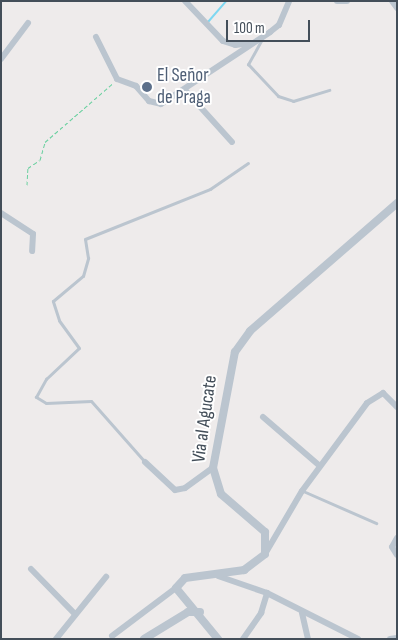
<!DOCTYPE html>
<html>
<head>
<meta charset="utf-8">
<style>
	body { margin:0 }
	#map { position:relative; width:398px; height:640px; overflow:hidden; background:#eeebeb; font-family:"Sofia Sans Condensed",sans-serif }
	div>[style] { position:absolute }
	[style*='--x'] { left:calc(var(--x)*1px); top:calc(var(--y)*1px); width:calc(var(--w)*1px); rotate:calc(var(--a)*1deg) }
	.stream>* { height:2px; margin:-1px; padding:0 1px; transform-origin:1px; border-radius:1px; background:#7ed7f1 }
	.path>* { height:1px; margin-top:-0.5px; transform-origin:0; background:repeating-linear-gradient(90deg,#6bd0a0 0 4px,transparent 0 6.5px) }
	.service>* { height:3px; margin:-1.5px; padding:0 1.5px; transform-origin:1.5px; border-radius:1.5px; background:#bbc5cf }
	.minor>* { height:6px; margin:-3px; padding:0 3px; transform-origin:3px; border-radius:3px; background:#bbc5cf }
	.tertiary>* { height:8px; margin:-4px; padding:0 4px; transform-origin:4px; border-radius:4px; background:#bbc5cf }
	.dots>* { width:14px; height:14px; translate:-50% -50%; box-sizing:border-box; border:2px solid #fff; border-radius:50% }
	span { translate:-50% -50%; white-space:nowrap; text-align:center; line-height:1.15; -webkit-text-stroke:4px #fff; paint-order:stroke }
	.service-label { font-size:19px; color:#4e5e75 }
	.left { translate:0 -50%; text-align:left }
	.street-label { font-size:19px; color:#434e59 }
	.frame { position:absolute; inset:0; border:2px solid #434e59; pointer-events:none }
	.scale { position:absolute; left:226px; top:20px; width:84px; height:22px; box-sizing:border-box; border:2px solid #434e59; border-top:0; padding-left:6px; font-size:15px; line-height:18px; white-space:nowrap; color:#434e59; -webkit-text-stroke:4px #fff; paint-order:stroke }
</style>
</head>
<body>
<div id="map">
	<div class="stream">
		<div style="--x:208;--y:22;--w:28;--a:-49"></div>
	</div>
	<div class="path">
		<div style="--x:27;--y:185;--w:17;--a:-87"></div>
		<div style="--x:28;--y:168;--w:14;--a:-34"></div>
		<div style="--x:40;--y:160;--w:19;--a:-74"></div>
		<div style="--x:45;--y:142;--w:90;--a:-40.9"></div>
	</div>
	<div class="service">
		<div style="--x:262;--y:39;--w:29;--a:119"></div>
		<div style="--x:248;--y:64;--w:44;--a:46.8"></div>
		<div style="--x:278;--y:96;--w:16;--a:18"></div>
		<div style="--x:293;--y:101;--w:38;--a:-17"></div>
		<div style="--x:145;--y:462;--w:81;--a:-131.5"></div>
		<div style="--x:91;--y:401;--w:45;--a:177.5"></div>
		<div style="--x:46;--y:403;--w:12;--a:-149"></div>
		<div style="--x:36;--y:397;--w:21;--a:-61"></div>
		<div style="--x:46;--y:379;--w:45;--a:-43.2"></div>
		<div style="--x:79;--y:348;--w:34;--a:-126"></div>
		<div style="--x:59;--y:320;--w:20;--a:-108"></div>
		<div style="--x:53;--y:301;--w:39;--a:-40"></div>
		<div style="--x:83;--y:276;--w:19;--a:-74"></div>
		<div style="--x:88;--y:258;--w:19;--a:-99"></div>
		<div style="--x:85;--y:239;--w:135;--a:-21.8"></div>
		<div style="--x:210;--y:189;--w:46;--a:-34.4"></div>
		<div style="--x:303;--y:491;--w:80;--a:23.7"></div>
	</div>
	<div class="minor">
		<div style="--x:185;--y:1;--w:55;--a:46.5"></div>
		<div style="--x:223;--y:41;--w:13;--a:18"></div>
		<div style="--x:235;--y:45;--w:16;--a:-7"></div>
		<div style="--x:337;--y:1;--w:10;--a:0"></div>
		<div style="--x:392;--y:1;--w:9;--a:54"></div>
		<div style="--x:96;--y:37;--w:47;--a:63.4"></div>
		<div style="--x:117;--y:79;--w:20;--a:20"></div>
		<div style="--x:136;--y:86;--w:20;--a:49"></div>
		<div style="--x:149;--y:101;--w:12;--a:14"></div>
		<div style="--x:161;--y:104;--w:131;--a:-33.4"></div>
		<div style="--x:270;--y:32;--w:11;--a:-38"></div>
		<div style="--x:279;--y:25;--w:26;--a:-67"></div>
		<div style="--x:1;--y:59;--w:45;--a:-53.1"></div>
		<div style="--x:185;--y:90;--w:70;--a:47.9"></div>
		<div style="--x:1;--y:213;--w:38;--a:33"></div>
		<div style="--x:33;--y:234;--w:17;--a:93"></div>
		<div style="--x:263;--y:417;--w:75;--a:40.7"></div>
		<div style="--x:145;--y:462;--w:41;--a:43"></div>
		<div style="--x:175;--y:490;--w:10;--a:-11"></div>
		<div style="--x:185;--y:488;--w:34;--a:-36"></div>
		<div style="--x:397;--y:538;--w:10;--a:119"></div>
		<div style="--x:392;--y:547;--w:9;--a:58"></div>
		<div style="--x:265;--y:554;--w:73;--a:-59.6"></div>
		<div style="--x:302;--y:491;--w:109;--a:-53.5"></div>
		<div style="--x:367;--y:403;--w:19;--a:-32"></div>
		<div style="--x:383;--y:393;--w:20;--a:45"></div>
		<div style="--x:31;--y:569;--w:62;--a:45.7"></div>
		<div style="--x:218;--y:576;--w:52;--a:19.1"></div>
		<div style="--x:267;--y:593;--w:102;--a:26.8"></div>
		<div style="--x:302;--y:613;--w:27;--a:77"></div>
		<div style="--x:112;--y:636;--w:80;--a:-36.9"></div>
		<div style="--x:56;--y:639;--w:80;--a:-51.1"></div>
		<div style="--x:243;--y:639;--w:32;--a:-55"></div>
		<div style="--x:261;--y:613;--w:21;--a:-73"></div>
		<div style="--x:390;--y:639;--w:7;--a:-8"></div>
	</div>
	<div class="tertiary">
		<div style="--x:144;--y:639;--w:52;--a:-31.5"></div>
		<div style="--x:188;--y:612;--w:12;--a:0"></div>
		<div style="--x:218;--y:639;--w:66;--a:-129.5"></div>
		<div style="--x:176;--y:588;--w:13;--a:-48"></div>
		<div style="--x:185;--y:578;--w:60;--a:-7.7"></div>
		<div style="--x:244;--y:570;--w:26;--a:-37"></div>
		<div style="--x:265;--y:554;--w:22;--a:-90"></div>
		<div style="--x:265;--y:532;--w:58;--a:-139.2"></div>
		<div style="--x:221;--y:494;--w:27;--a:-107"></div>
		<div style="--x:213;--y:468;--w:118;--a:-79.3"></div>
		<div style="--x:235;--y:352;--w:26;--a:-54"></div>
		<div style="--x:250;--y:331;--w:195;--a:-41"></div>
	</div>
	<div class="dots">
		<div style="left:147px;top:87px;background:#5c6f8a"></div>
	</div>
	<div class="service-label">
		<span class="left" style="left:157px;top:87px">El Señor<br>de Praga</span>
	</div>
	<div class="street-label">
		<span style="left:205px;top:419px;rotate:-82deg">Via al Agucate</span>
	</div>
	<div class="frame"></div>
	<div class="scale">100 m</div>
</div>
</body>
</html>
